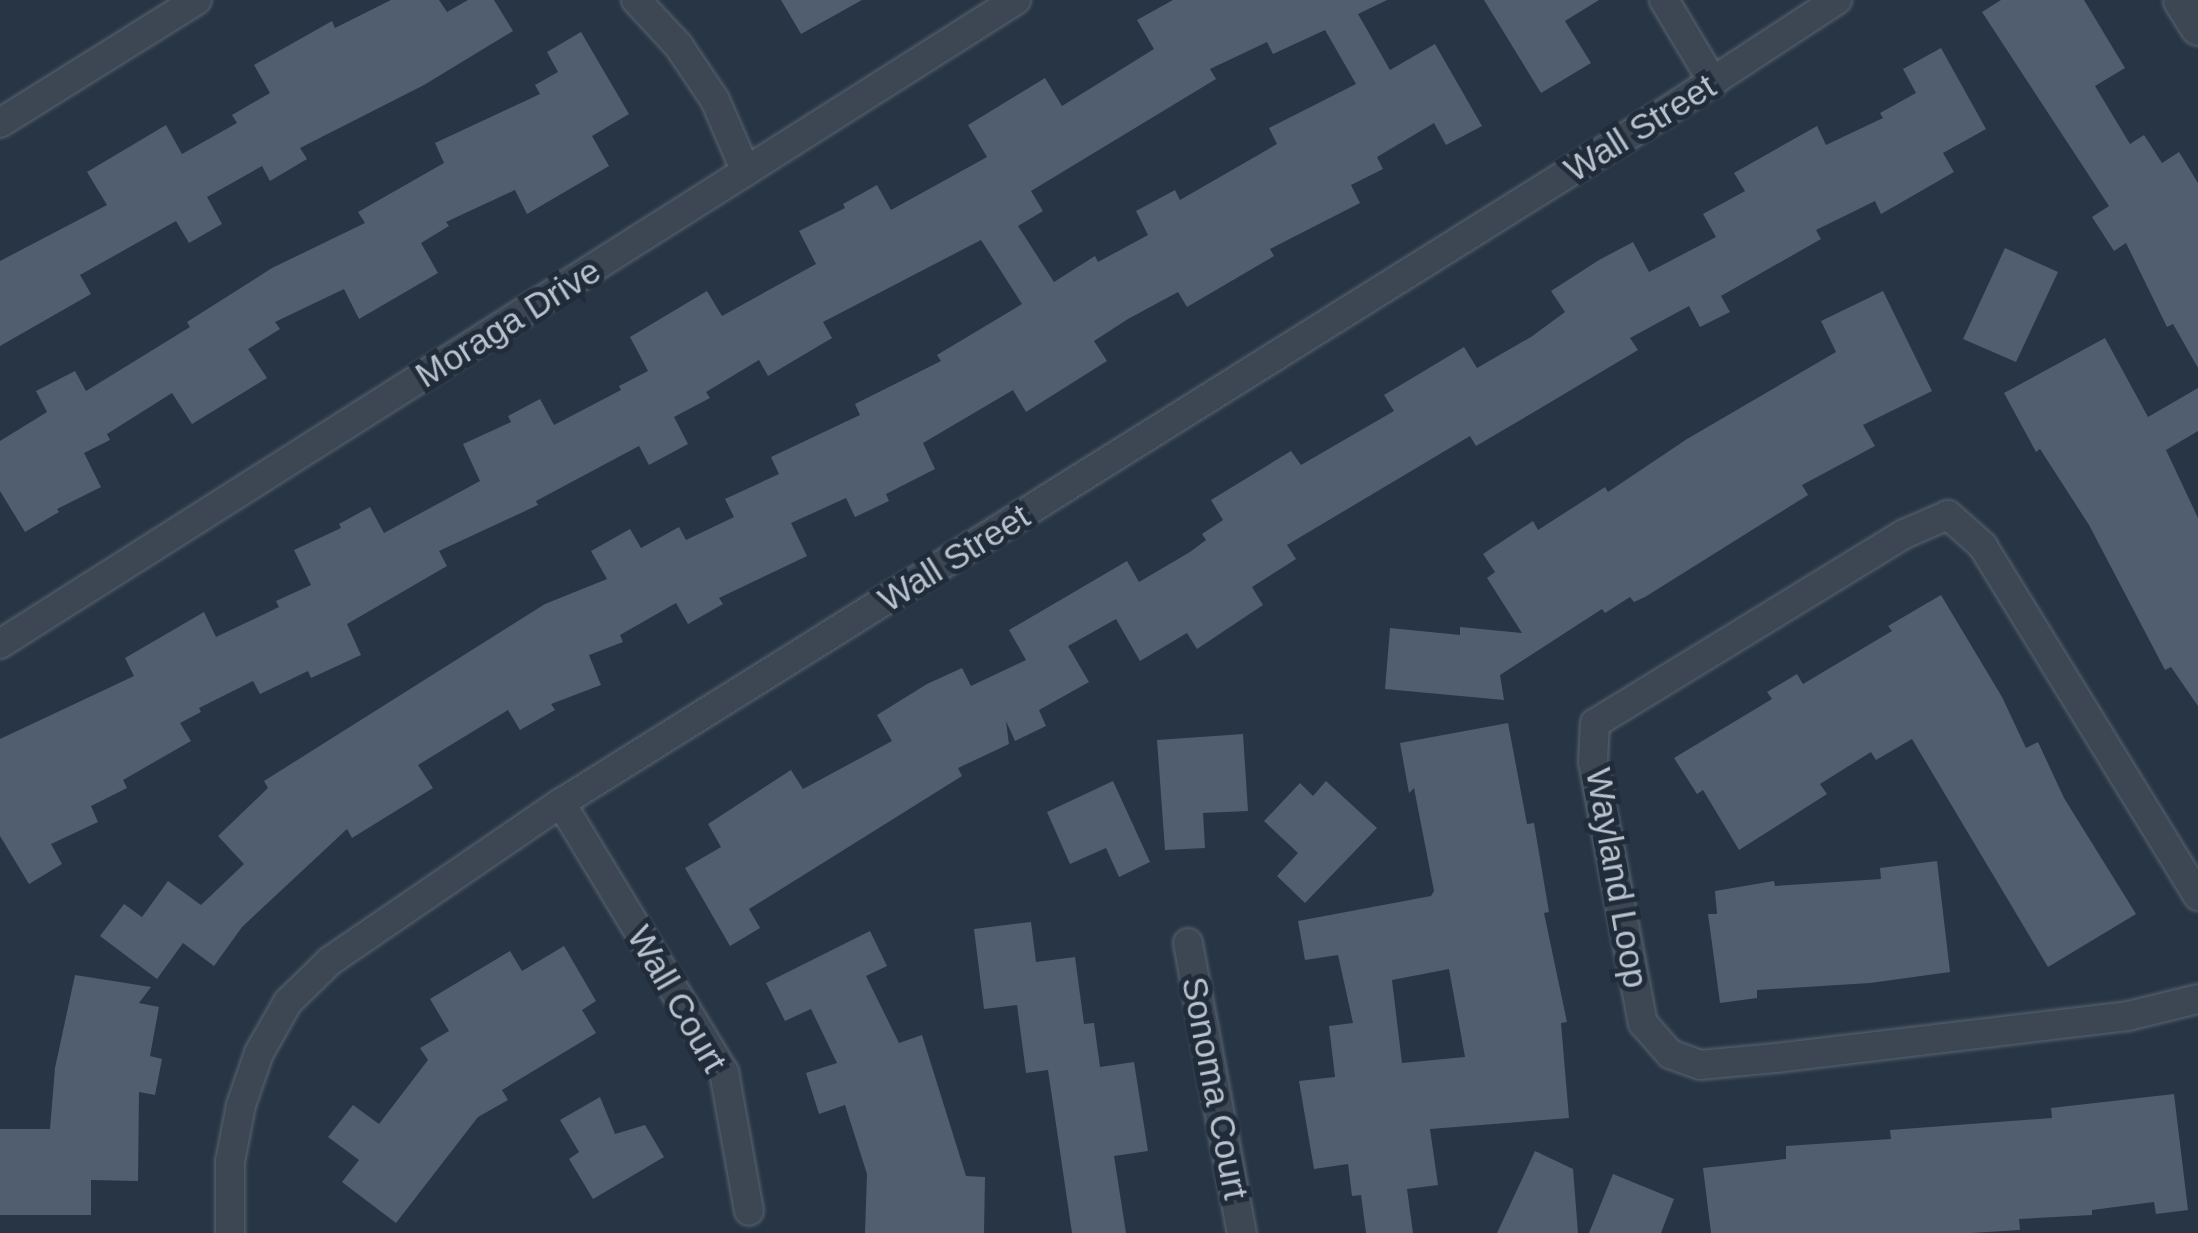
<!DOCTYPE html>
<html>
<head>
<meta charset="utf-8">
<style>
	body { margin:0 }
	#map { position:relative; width:2198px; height:1233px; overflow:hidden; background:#273544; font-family:Helvetica,sans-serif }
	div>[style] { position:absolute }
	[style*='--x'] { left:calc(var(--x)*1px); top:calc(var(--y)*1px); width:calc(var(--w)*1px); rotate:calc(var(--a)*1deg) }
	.building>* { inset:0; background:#505e6f }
	.roads { filter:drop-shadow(0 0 2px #5a6571) drop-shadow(0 0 2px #5a6571) }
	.minor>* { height:28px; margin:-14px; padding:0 14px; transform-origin:14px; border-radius:14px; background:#3c4753 }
	.tertiary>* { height:35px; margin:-17.5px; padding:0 17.5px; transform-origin:17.5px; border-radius:17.5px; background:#3c4753 }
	span { translate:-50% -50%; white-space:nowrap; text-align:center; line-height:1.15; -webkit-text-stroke:10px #202c39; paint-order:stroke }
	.street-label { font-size:35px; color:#b9c2cd }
</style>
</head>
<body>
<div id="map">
	<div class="building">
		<div style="clip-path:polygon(391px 0,439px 0,447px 12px,468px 0,494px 0,513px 31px,424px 85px,300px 148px,307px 159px,270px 181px,262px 166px,207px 197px,222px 224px,189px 243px,176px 221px,80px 275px,91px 294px,0 346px,0 261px,107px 205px,87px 172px,166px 125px,182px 154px,237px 123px,232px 115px,270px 93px,254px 65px,332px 21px,335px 28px)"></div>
		<div style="clip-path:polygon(781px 0,862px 0,801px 34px)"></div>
		<div style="clip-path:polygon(evenodd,1173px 0,1387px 0,1358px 14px,1390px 70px,1435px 44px,1482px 126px,1446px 145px,1434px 123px,1377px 157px,1383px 169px,1351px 185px,1360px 203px,1270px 249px,1274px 256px,1187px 307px,1178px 292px,1128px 319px,1094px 341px,1107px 361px,1026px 412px,1013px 390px,923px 443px,935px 469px,886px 494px,889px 501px,855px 517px,846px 498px,791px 523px,807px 556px,719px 598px,723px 604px,688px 624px,676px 603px,620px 635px,623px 642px,589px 655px,601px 685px,551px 704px,555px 710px,520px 730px,508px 710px,418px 765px,433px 788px,352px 838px,347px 829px,242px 927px,214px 966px,183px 943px,157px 979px,100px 936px,124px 904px,142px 917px,168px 881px,201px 905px,244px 864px,218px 836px,268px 788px,264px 781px,545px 604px,607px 579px,591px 551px,630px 529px,641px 548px,679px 527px,686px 540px,734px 517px,725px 499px,779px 474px,771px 457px,860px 415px,855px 404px,941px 361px,937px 355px,1022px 304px,981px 240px,823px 322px,832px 338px,768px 376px,759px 360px,706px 392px,710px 398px,674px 417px,688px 444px,649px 465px,639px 446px,536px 501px,538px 505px,439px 551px,447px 566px,347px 624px,361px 655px,311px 678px,308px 671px,260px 694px,253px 681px,199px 708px,201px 712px,180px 723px,191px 741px,123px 780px,127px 788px,91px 806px,98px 822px,51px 844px,62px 864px,29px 884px,0 836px,0 739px,134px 676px,125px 658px,204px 612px,216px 637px,279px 607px,276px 601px,311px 585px,294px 550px,341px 528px,339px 524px,370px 507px,384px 533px,480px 481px,463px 444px,511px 422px,508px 416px,540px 399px,554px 425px,621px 390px,619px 386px,648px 371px,630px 337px,707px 291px,722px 316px,816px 264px,799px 231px,845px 208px,843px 204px,877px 185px,891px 210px,987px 157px,968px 125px,1045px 78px,1062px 106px,1154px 49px,1137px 20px,1173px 0,1325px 30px,1356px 84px,1269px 128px,1277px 144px,1180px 200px,1175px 190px,1136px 211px,1148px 235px,1098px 262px,1095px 256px,1054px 282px,1018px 226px,1043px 211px,1031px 191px,1216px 79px,1210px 69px,1267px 42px,1273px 54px,1325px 30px)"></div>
		<div style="clip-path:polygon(1484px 0,1599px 0,1565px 21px,1591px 63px,1541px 93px)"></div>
		<div style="clip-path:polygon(2001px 0,2084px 0,2125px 68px,2095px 86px,2130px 144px,2144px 135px,2162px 163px,2179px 152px,2198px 183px,2198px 368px,2173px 324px,2167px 327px,2126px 243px,2114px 251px,2092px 217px,2109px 206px,1982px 12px)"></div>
		<div style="clip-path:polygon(581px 32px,629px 114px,592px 136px,609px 166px,527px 214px,515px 190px,446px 222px,449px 226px,421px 243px,438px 273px,359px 319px,344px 289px,275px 322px,280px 329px,248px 349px,267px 378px,192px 424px,172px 393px,107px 434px,110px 440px,84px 453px,101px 487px,57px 509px,59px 512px,25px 532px,0 491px,0 441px,47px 412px,36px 391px,75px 371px,86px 391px,190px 327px,187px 322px,272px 268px,365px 223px,358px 212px,444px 163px,435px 143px,540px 94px,535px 85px,558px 72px,547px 52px)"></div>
		<div style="clip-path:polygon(1941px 48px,1986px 129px,1943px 153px,1954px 172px,1881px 214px,1875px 201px,1816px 230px,1821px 239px,1721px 296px,1730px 312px,1700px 327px,1689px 306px,1630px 338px,1638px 350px,1539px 409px,1476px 446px,1470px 436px,1287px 545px,1296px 559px,1252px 587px,1263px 605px,1197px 649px,1187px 633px,1140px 661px,1116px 619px,1068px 646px,1089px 682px,1039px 710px,1046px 726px,1015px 741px,1006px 721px,1009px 744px,958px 768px,962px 776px,749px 909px,760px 928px,730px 946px,685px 868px,721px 847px,708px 824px,791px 770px,803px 789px,892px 741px,877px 715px,927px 684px,962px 668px,971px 686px,1026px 660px,1009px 630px,1127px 561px,1139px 582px,1190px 552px,1206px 540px,1202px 534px,1223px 520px,1211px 500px,1291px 451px,1301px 465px,1394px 411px,1384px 395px,1464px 347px,1477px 368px,1531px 337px,1565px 312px,1551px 291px,1599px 260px,1633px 242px,1649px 272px,1716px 237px,1703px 214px,1745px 191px,1734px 173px,1817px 126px,1826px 145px,1883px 118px,1880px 113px,1916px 93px,1903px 69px)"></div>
		<div style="clip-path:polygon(2005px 248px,2058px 272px,2016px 362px,1963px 339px)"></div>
		<div style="clip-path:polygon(1883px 291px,1932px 391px,1863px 425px,1875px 446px,1802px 485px,1808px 495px,1645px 597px,1634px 602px,1630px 597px,1605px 613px,1602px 609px,1500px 675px,1504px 700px,1385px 689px,1390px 628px,1460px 635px,1460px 627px,1522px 633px,1487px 578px,1495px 572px,1483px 554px,1533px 521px,1538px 530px,1605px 487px,1608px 492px,1687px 439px,1836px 352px,1821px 321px)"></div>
		<div style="clip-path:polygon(2105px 338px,2148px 417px,2198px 388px,2198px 431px,2166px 450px,2198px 518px,2198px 706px,2171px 667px,2165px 670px,2089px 525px,2040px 449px,2036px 452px,2004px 393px)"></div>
		<div style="clip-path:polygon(1941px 595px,2002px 697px,2026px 748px,2038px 742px,2064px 798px,2136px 914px,2048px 967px,1912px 739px,1876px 760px,1871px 752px,1820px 784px,1827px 794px,1739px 850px,1703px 790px,1697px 794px,1674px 758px,1772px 699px,1767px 692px,1797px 674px,1803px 684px,1892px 631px,1888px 626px)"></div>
		<div style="clip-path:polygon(evenodd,1508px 723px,1527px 824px,1534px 823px,1549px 912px,1544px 913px,1567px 1022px,1561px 1023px,1569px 1118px,1430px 1129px,1438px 1185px,1407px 1189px,1413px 1233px,1366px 1233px,1361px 1195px,1352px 1196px,1348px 1164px,1314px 1169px,1299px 1081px,1335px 1077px,1329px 1026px,1353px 1023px,1338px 955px,1305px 960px,1298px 921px,1431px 896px,1434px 891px,1414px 788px,1409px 793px,1400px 743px,1508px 723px,1449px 969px,1465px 1057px,1402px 1063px,1392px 980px,1449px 969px)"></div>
		<div style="clip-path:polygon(1243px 734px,1248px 811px,1203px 813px,1205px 848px,1165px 850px,1157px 740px)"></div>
		<div style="clip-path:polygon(1113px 781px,1150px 862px,1119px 877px,1106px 848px,1070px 864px,1047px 812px)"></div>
		<div style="clip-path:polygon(1326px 781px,1377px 828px,1305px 903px,1277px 876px,1298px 853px,1264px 821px,1300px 783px,1313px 796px)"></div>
		<div style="clip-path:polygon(1937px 861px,1950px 972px,1870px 983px,1757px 990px,1757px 998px,1720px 1003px,1708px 914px,1717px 914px,1715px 891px,1774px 881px,1775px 886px,1881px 879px,1880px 868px)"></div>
		<div style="clip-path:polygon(1031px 922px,1036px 962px,1075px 957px,1084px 1024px,1094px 1023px,1100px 1067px,1134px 1062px,1148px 1151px,1114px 1156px,1126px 1233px,1072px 1233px,1048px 1070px,1026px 1073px,1017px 1005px,984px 1009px,974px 929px)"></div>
		<div style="clip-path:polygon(870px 931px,887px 966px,866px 976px,899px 1043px,922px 1035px,966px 1176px,985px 1177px,984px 1233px,865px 1233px,867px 1174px,845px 1105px,819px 1114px,806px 1073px,837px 1063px,811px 1009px,785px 1021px,766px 983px)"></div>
		<div style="clip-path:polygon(564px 946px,596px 1001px,582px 1010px,596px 1033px,502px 1090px,508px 1100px,478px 1117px,396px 1223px,342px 1182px,359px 1160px,328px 1137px,353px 1105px,379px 1124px,428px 1060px,420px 1048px,449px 1031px,430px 999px,510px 951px,522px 971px)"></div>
		<div style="clip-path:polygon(75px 975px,151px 987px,139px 1003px,159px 1007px,150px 1056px,162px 1059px,155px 1095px,139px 1092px,138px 1181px,91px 1180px,91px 1215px,0 1215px,0 1129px,50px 1129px,55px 1068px)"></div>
		<div style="clip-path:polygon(2174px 1094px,2188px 1210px,2156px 1214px,2154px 1202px,2092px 1210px,2092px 1215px,2019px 1219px,2020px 1230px,1971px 1233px,1711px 1233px,1703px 1168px,1786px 1159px,1786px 1146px,1891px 1139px,1890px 1130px,2052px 1118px,2051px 1108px)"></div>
		<div style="clip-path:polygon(600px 1097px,615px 1134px,645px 1125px,664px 1157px,593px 1199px,569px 1159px,579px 1152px,560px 1120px)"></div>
		<div style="clip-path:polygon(1535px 1151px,1573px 1169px,1578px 1233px,1497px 1233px)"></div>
		<div style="clip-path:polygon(1613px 1174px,1674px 1199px,1661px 1233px,1589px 1233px)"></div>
	</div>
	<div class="roads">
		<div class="minor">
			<div style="--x:636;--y:0;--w:62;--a:47"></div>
			<div style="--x:678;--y:45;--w:66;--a:56.1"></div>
			<div style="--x:715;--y:100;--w:78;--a:66.7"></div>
			<div style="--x:1664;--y:0;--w:96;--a:59.1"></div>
			<div style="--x:0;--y:123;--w:232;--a:-32"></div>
			<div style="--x:0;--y:644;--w:1203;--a:-32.37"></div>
			<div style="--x:561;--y:803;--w:315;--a:58.8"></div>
			<div style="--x:724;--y:1072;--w:141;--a:79.8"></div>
			<div style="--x:2198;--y:896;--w:411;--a:-121.6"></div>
			<div style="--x:1983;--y:546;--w:47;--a:-138.5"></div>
			<div style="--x:1948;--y:515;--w:48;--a:156.6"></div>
			<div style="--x:1904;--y:534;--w:362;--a:148.5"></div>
			<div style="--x:1595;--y:723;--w:39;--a:93"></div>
			<div style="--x:1593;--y:762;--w:266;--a:79.2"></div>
			<div style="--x:1643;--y:1023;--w:41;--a:48.9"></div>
			<div style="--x:1670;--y:1054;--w:32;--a:20"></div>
			<div style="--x:1700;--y:1065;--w:76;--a:-5.3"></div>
			<div style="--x:1776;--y:1058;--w:354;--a:-6.8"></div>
			<div style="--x:2128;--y:1016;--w:72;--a:-13.7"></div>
			<div style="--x:1188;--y:943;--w:295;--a:79.5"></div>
			<div style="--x:230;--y:1233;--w:71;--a:-90"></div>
			<div style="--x:230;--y:1162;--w:58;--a:-79.1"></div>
			<div style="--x:241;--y:1105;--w:55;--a:-70.9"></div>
			<div style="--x:259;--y:1053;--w:59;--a:-60.4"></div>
			<div style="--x:288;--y:1002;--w:59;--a:-44.3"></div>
			<div style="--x:330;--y:961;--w:280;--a:-34.4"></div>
			<div style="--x:561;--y:803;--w:1301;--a:-32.03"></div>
			<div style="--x:1664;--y:113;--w:207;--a:-33.2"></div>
		</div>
		<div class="tertiary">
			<div style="--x:2181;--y:0;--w:32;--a:58"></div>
		</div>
	</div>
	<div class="street-label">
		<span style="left:1640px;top:128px;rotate:-32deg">Wall Street</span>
		<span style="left:508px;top:323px;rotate:-32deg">Moraga Drive</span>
		<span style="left:954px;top:558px;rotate:-32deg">Wall Street</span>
		<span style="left:1617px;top:878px;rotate:80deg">Wayland Loop</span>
		<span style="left:677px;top:999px;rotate:60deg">Wall Court</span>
		<span style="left:1215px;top:1088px;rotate:79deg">Sonoma Court</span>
	</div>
</div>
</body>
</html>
